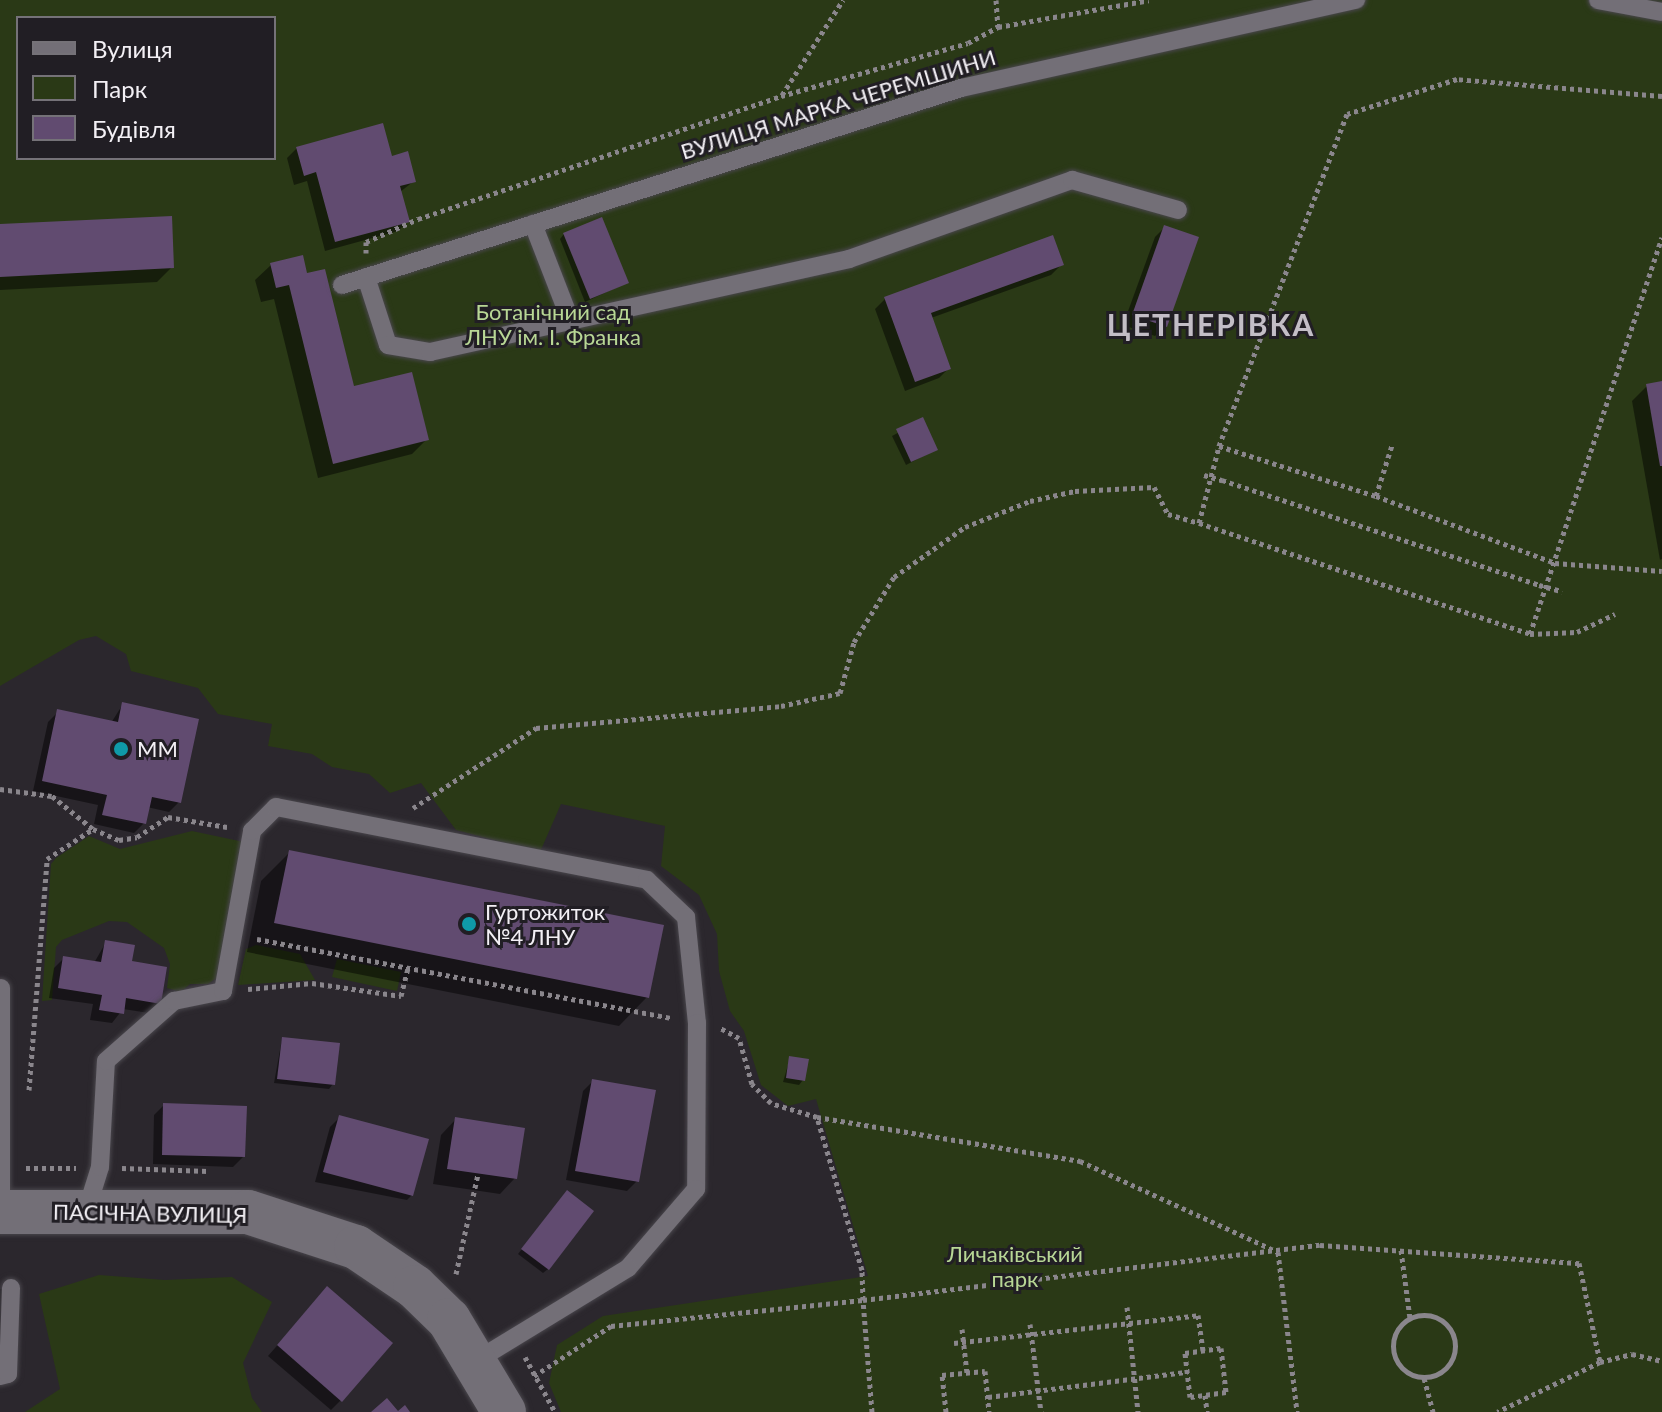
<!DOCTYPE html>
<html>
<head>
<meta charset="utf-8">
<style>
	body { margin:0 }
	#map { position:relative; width:1662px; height:1412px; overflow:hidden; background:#2b272d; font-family:Lato,sans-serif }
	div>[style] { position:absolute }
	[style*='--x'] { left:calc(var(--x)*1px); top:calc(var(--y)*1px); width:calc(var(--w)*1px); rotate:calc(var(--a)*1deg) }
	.green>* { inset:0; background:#2a3916 }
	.shadow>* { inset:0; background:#0007 }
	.building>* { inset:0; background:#614b70 }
	.path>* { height:5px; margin-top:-2.5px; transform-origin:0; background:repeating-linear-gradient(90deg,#8a868c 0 4px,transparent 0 8px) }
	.path>.ring { margin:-2.5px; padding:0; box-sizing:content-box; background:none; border:5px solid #8a868c; border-radius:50% }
	.roads { filter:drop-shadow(0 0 2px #49464c) drop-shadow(0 0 2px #49464c) }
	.lane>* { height:18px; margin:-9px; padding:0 9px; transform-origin:9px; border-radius:9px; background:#736f77 }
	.secondary>* { height:44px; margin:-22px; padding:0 22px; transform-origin:22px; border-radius:22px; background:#736f77 }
	.path-bridge>* { height:5px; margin-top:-2.5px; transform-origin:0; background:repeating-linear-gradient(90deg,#8a868c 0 4px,transparent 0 8px) }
	.dots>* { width:22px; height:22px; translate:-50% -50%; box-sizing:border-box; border:4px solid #211e24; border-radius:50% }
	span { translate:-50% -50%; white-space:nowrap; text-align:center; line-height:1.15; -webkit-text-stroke:6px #211e24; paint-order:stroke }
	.street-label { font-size:22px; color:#f3f0f5 }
	.park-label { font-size:22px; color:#b8d795 }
	.poi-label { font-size:22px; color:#f3f0f5 }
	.left { translate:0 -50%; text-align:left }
	.district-label { font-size:30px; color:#c3bec6; font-weight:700; letter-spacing:2px }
	.legend { position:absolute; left:16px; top:16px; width:260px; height:144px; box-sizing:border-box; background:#211e24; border:2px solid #757278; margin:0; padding:10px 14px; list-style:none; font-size:24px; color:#f3f0f5 }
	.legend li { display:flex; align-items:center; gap:16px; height:40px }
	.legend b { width:40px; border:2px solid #757278 }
</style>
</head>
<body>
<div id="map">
	<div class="green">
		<div style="clip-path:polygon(evenodd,0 0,1662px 0,1662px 1412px,561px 1412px,549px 1383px,557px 1345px,603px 1316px,868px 1276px,816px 1099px,788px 1106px,761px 1085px,744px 1031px,730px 1011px,719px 971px,717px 934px,699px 895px,661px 866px,665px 826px,561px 804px,540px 852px,456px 830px,421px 783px,390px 793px,369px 774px,332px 767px,312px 754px,268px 746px,272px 724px,218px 714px,198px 688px,131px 671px,126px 654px,96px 636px,79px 640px,0 686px,0 0,18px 18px,274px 18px,274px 158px,18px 158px,18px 18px)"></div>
		<div style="clip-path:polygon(192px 831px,244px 842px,218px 977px,208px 984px,190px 984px,181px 992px,167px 988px,170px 964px,164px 948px,127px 922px,109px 921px,62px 940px,56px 947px,52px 1000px,42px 1001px,51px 864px,56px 858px,89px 836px,120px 849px)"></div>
		<div style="clip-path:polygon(256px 945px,300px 954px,315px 980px,238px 985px,246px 949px)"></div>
		<div style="clip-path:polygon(337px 959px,401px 972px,397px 991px,332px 977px)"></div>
		<div style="clip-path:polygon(99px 1275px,165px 1280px,232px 1277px,272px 1302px,243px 1363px,252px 1398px,262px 1412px,25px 1412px,60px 1389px,39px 1294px)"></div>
	</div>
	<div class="shadow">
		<div style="clip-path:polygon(297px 148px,391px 158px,414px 181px,400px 192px,408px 221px,398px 231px,325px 251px,307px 181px,294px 185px,287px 158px)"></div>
		<div style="clip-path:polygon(0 226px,172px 267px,157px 282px,0 290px)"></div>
		<div style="clip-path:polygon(1165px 227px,1165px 326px,1155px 336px,1123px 325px,1155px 237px)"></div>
		<div style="clip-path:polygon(564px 234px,626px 283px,585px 302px,560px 239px)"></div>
		<div style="clip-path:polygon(271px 265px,306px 276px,352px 389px,427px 439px,412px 454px,318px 478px,274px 299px,261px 302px,255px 280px)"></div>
		<div style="clip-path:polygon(1061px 265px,1051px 275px,931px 318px,949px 368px,939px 378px,905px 391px,875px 309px,885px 299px)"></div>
		<div style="clip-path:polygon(1662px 383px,1662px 559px,1660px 560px,1632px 401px,1647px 386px)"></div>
		<div style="clip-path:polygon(922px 420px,935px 450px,906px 465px,892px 436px)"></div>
		<div style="clip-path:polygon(123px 704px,179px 802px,169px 812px,147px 807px,144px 823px,134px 833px,94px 824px,98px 805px,33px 791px,48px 722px,58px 712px,111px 723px)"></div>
		<div style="clip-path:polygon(290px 852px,647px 997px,619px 1026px,247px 952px,261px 881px)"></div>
		<div style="clip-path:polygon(106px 942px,130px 963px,159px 1003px,149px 1013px,123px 1009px,112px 1023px,90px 1020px,93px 1004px,49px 998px,54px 968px,64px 958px,94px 963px)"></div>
		<div style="clip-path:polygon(282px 1039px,333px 1084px,329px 1089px,274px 1083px)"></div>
		<div style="clip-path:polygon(790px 1058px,803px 1080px,799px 1085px,783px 1082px)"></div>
		<div style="clip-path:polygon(593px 1081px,637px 1181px,627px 1191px,566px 1180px,583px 1091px)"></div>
		<div style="clip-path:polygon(164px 1105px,243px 1157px,233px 1167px,153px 1164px,154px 1115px)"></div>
		<div style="clip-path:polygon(340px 1117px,412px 1195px,407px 1200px,315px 1182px,330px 1127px)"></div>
		<div style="clip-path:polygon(456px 1119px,515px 1178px,500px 1194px,433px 1184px,441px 1135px)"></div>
		<div style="clip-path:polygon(563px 1197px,548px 1269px,543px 1273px,518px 1254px)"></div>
		<div style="clip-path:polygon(0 1289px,4px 1289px,0 1361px)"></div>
		<div style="clip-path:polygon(318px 1299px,341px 1400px,331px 1410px,268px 1356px)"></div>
	</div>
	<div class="building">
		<div style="clip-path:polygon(383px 123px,392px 156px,408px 151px,416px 182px,400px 186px,410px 222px,335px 242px,316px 172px,304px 176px,296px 147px)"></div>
		<div style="clip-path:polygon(172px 216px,174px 268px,0 277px,0 224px)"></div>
		<div style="clip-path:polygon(602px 217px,629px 283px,590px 299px,563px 233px)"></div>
		<div style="clip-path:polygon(1164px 225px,1199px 237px,1167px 327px,1132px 315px)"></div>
		<div style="clip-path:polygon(1053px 235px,1064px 265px,931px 313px,951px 369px,915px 382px,884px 297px)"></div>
		<div style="clip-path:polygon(303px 255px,307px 273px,325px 269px,354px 386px,412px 372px,429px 440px,333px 464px,289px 285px,276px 288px,270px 263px)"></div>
		<div style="clip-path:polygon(1662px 381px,1662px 466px,1660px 466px,1646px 384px)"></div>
		<div style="clip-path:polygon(923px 417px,938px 450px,911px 462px,896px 429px)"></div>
		<div style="clip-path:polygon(122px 702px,199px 719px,181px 803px,152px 797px,146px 824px,102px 815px,107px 795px,42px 781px,57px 709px,118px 722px)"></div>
		<div style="clip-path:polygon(289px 850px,664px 925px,649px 998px,274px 923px)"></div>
		<div style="clip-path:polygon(105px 940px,135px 945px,132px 961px,167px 967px,161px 1004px,126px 998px,124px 1014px,99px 1010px,102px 995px,58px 988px,63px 956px,101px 962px)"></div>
		<div style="clip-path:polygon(282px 1037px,340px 1043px,335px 1085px,277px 1079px)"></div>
		<div style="clip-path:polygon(789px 1056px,809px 1059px,805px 1081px,786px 1078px)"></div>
		<div style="clip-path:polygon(592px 1079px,656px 1090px,639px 1182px,575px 1171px)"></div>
		<div style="clip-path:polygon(163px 1103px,247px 1106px,245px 1157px,162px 1155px)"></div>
		<div style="clip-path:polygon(339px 1115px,429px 1139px,413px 1196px,323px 1172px)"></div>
		<div style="clip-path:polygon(455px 1117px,525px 1128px,517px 1179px,447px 1169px)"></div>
		<div style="clip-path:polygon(567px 1190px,594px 1211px,549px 1270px,521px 1249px)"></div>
		<div style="clip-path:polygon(327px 1286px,393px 1343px,342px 1402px,277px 1345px)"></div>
		<div style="clip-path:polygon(387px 1398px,398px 1411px,405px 1405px,410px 1412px,371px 1412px)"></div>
	</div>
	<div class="path">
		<div style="--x:996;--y:0;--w:27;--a:86"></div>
		<div style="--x:998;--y:27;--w:153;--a:-10.1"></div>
		<div style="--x:782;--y:95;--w:113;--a:-57.3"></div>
		<div style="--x:1662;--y:96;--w:206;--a:-175.3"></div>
		<div style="--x:1457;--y:79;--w:115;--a:162.3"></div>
		<div style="--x:1347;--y:114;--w:356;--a:111.1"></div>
		<div style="--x:1219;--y:446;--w:165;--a:17.7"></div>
		<div style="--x:1376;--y:496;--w:191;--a:20.5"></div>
		<div style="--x:1555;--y:563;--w:107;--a:4.3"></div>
		<div style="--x:366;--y:253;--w:11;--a:-90"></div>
		<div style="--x:366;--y:242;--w:57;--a:-23.9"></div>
		<div style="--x:418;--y:219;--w:383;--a:-18.7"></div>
		<div style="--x:781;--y:96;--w:194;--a:-15.8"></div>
		<div style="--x:968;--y:43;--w:34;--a:-28"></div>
		<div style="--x:1222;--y:480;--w:334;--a:18.3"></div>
		<div style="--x:1376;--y:496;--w:53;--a:-72.6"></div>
		<div style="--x:1199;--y:523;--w:349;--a:18.5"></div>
		<div style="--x:1530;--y:634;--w:418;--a:-71.6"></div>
		<div style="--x:1530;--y:634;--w:47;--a:-2.4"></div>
		<div style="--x:1577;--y:632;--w:42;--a:-25.3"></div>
		<div style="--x:0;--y:789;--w:52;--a:7.7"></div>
		<div style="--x:52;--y:796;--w:53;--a:38.8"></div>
		<div style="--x:93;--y:829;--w:28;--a:23"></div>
		<div style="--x:119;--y:840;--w:18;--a:-9"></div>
		<div style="--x:137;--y:837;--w:37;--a:-33"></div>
		<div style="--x:168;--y:817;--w:60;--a:9.6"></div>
		<div style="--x:413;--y:808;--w:147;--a:-33"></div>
		<div style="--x:536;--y:728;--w:246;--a:-5.1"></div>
		<div style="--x:781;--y:706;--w:60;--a:-12.4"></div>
		<div style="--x:840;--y:693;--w:53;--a:-74.6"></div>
		<div style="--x:854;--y:642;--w:76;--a:-58.4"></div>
		<div style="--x:894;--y:577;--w:87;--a:-35.2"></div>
		<div style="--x:965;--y:527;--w:70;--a:-21.8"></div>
		<div style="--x:1030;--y:501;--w:46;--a:-12.5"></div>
		<div style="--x:1075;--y:491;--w:79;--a:-2.9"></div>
		<div style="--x:1154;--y:487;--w:30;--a:63"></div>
		<div style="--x:1168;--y:514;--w:32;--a:16"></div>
		<div style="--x:1199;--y:523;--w:80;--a:-75.4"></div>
		<div style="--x:257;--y:939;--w:421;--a:10.8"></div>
		<div style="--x:248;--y:989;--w:64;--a:-5.4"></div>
		<div style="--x:312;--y:983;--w:90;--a:8.3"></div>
		<div style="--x:401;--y:996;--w:29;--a:-76"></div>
		<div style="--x:29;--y:1090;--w:232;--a:-85.5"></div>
		<div style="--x:47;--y:859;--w:55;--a:-33.1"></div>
		<div style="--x:817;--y:1117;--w:267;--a:9.5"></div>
		<div style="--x:1080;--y:1161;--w:218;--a:24.7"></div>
		<div style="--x:1278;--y:1252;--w:161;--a:83.2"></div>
		<div style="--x:26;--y:1168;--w:50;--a:0"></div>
		<div style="--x:122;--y:1168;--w:86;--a:2"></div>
		<div style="--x:1401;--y:1250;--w:69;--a:82.5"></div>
		<div style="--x:456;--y:1274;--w:102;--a:-77.6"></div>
		<div style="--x:1127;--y:1307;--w:106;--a:84"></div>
		<div class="ring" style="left:1393px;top:1315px;width:57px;height:57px"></div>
		<div style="--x:1030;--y:1324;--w:89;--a:82.9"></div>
		<div style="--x:962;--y:1329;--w:44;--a:83.5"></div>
		<div style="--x:954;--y:1343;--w:246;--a:-6.5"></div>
		<div style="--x:1198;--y:1315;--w:36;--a:82"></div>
		<div style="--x:1221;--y:1348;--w:44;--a:83.5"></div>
		<div style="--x:1226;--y:1392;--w:36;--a:172"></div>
		<div style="--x:1190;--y:1397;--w:44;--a:-96.5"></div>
		<div style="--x:1185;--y:1353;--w:36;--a:-8"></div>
		<div style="--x:525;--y:1357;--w:63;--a:61.4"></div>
		<div style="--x:1600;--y:1362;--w:33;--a:-14"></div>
		<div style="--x:1632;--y:1354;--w:31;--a:13"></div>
		<div style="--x:534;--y:1376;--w:92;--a:-33"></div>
		<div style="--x:611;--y:1326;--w:253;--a:-5.9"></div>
		<div style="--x:863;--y:1300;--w:30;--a:-92"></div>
		<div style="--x:862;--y:1270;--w:159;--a:-106.4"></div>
		<div style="--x:817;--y:1117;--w:48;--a:-163.1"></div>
		<div style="--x:771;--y:1103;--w:27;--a:-135"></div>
		<div style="--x:752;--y:1084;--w:48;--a:-105.8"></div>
		<div style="--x:739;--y:1038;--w:21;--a:-152"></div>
		<div style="--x:1424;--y:1378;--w:35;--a:75"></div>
		<div style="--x:1205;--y:1395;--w:17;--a:83"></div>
		<div style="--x:988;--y:1397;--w:201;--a:-7.2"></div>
		<div style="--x:872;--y:1412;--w:112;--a:-94.6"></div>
		<div style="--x:863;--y:1300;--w:460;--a:-6.9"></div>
		<div style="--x:1320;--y:1245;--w:260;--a:4"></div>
		<div style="--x:1579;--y:1263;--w:101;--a:78"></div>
		<div style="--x:1600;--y:1362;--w:114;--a:154.1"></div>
		<div style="--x:946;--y:1412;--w:37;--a:-96"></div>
		<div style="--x:942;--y:1375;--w:43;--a:-5.3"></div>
		<div style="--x:985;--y:1371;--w:41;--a:84.4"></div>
	</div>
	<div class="roads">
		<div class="lane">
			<div style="--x:1598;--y:0;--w:65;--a:10.6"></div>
			<div style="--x:533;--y:224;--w:105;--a:68.8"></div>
			<div style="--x:366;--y:277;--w:71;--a:72.1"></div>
			<div style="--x:388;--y:345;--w:43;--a:9.5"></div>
			<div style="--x:430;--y:352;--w:429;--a:-12.5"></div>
			<div style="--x:849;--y:259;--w:237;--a:-19.5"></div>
			<div style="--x:1072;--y:180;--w:110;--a:15.8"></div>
			<div style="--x:342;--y:285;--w:650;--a:-17.65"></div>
			<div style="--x:961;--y:88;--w:405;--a:-12.6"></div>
			<div style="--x:1;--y:1212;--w:224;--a:-90"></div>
			<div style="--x:86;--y:1212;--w:47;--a:-72.7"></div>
			<div style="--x:100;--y:1167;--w:106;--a:-86.8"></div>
			<div style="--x:106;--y:1061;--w:91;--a:-41.4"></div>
			<div style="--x:174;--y:1001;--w:50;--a:-11.5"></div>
			<div style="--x:223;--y:991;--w:163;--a:-79.7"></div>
			<div style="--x:252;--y:831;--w:34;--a:-45"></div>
			<div style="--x:276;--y:807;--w:378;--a:11.1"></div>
			<div style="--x:647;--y:880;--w:54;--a:43.5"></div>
			<div style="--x:686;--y:917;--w:107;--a:84.1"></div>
			<div style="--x:697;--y:1023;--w:166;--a:90.3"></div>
			<div style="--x:696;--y:1189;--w:104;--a:130.7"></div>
			<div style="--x:628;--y:1268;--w:180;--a:148.6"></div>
			<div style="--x:0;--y:1376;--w:8;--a:-14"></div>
			<div style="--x:8;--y:1374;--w:86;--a:-88"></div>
		</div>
		<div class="secondary">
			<div style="--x:0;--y:1212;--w:248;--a:0"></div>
			<div style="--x:248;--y:1212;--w:114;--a:18"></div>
			<div style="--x:356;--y:1247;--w:71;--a:34.1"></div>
			<div style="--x:415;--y:1287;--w:47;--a:44.1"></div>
			<div style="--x:449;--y:1320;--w:107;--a:59.1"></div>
		</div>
	</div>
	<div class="path-bridge">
		<div style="--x:1204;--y:475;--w:19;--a:16"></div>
		<div style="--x:1539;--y:585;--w:24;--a:15"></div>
	</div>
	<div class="dots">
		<div style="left:121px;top:749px;background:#0f9aa8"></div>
		<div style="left:469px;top:924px;background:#0f9aa8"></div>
	</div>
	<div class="street-label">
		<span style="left:838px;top:104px;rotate:-17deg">ВУЛИЦЯ МАРКА ЧЕРЕМШИНИ</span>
		<span style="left:150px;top:1213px;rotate:1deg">ПАСІЧНА ВУЛИЦЯ</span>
	</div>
	<div class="park-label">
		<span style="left:553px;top:324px">Ботанічний сад<br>ЛНУ ім. І. Франка</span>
		<span style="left:1015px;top:1266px">Личаківський<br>парк</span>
	</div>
	<div class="poi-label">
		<span class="left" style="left:137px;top:749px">MM</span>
		<span class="left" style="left:485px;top:924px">Гуртожиток<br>№4 ЛНУ</span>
	</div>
	<div class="district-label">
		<span style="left:1211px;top:324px">ЦЕТНЕРІВКА</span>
	</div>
	<ul class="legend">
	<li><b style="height:10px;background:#736f77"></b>Вулиця</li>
	<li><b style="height:22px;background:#2a3916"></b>Парк</li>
	<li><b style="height:22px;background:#614b70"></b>Будівля</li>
	</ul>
</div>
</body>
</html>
